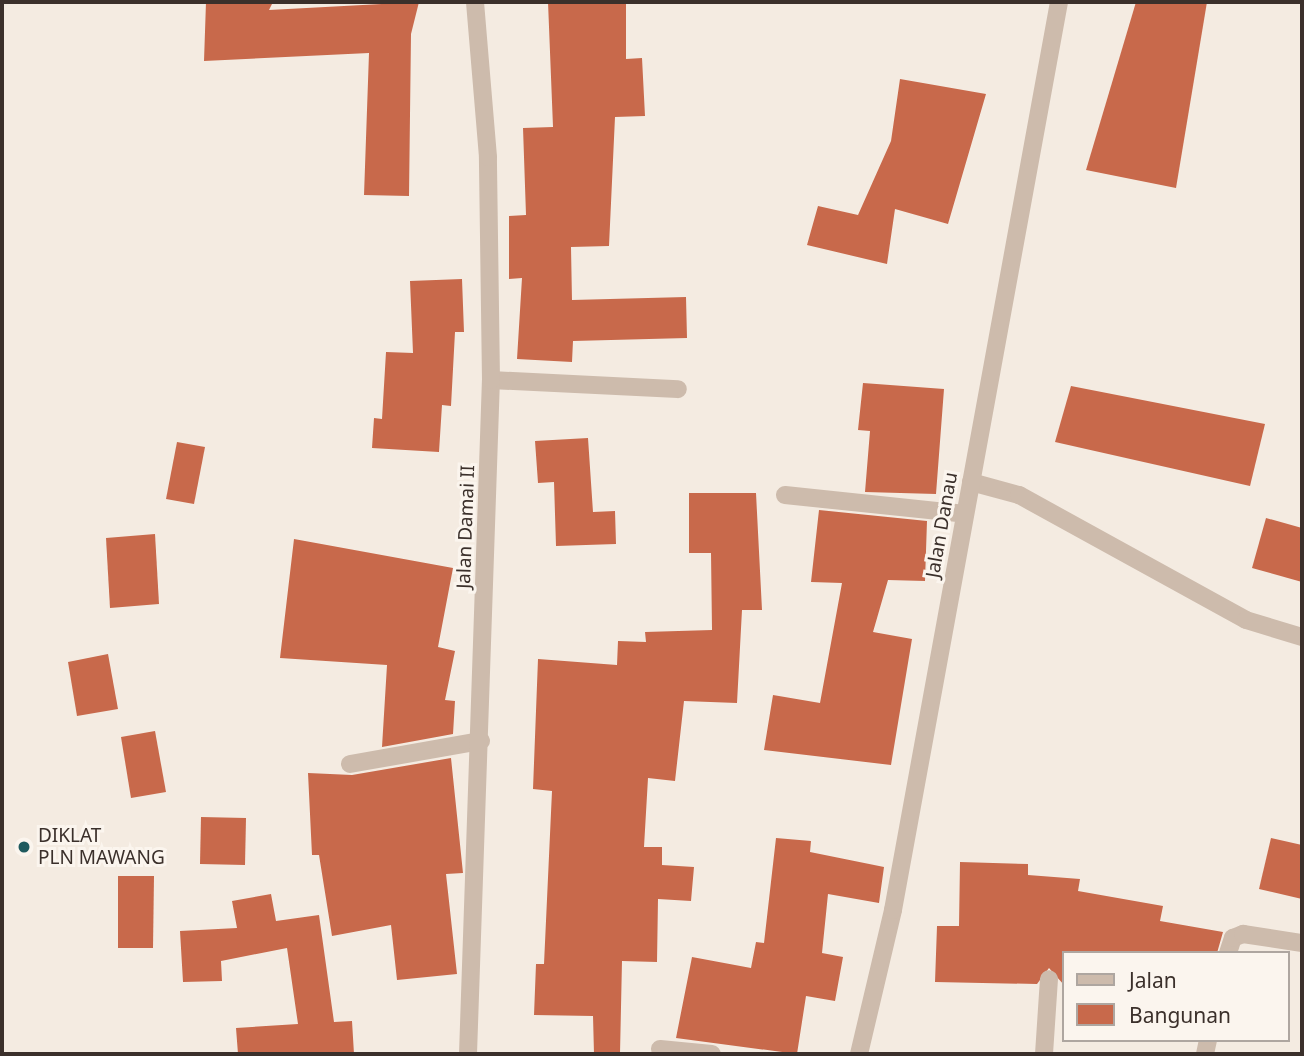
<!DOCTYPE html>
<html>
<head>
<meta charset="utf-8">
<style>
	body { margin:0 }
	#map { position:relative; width:1304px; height:1056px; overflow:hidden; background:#f4ebe1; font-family:"Noto Sans",sans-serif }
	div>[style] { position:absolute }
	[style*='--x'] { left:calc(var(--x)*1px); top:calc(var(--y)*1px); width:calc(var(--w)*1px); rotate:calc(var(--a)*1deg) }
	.building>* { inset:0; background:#c8694b }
	.minor>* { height:18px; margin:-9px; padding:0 9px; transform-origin:9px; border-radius:9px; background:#cdbbac }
	.dots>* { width:19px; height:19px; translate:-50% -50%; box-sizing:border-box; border:4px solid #fbf5ee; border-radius:50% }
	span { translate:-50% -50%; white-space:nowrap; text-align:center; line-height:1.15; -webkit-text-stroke:6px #fbf5ee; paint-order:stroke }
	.street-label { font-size:19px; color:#3b302b }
	.poi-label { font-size:19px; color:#3b302b }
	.left { translate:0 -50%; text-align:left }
	.frame { position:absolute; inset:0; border:4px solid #3b302b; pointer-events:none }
	.legend { position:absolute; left:1062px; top:951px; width:228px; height:91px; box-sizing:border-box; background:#fbf5ee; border:2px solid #aea6a0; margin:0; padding:9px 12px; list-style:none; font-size:21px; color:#3b302b }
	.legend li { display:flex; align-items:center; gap:14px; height:35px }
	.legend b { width:35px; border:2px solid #aea6a0 }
</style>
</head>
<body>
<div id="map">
	<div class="building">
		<div style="clip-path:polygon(206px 2px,273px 2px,269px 10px,419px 2px,411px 34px,409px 196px,364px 195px,369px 53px,204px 61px)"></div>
		<div style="clip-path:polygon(548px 2px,626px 2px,626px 59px,642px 58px,645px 116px,615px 117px,609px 246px,571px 247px,572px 300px,686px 297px,687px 338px,573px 341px,572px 362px,517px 359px,522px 278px,509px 279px,509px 216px,526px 215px,523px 128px,553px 127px)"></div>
		<div style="clip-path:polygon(1136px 2px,1207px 2px,1176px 188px,1086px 170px)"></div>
		<div style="clip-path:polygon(900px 79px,986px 94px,948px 224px,895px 209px,887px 264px,807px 245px,818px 206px,858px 215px,891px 141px)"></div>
		<div style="clip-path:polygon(462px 279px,464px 332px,455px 332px,451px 406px,442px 405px,439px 452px,372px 448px,374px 418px,382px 419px,386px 352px,413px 353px,410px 281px)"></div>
		<div style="clip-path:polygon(863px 383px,944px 389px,936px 494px,865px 492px,870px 431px,858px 430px)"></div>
		<div style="clip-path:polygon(1071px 386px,1265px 424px,1250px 486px,1055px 442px)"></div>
		<div style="clip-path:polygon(588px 438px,593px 512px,615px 511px,616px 544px,556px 546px,554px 482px,538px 483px,535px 441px)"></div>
		<div style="clip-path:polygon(177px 442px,205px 447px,194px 504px,166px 499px)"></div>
		<div style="clip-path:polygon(689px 493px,756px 493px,762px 610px,742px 610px,737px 703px,684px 701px,675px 781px,648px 778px,644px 847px,662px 847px,662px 865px,694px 867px,691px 901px,658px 899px,657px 962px,622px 961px,620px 1054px,594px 1054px,593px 1016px,534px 1015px,536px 964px,544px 964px,552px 791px,533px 789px,538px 659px,617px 665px,618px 641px,646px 642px,645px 632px,712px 630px,711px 553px,689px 553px)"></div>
		<div style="clip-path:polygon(819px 510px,927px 521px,925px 581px,888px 580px,873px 632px,912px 639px,891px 765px,764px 750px,773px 695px,820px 703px,842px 583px,811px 582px)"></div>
		<div style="clip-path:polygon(1266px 518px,1302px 528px,1302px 582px,1252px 568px)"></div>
		<div style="clip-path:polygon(155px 534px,159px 604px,110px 608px,106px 538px)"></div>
		<div style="clip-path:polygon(294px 539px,453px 568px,438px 647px,455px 651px,445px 700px,455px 701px,453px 734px,382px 747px,387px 665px,280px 658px)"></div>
		<div style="clip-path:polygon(108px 654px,118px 709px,77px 716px,68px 662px)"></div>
		<div style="clip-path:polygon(155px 731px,166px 792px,131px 798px,121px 737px)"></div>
		<div style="clip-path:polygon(451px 758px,463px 873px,446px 874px,457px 974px,397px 980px,391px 925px,332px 936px,319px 855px,312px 855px,308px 773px,352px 775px)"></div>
		<div style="clip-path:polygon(201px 817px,246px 818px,245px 865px,200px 864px)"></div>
		<div style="clip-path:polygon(776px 838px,811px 841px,810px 852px,884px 867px,879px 903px,828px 894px,822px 953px,843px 957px,835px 1001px,806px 996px,797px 1054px,676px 1038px,692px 957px,751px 968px,756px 942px,764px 943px)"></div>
		<div style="clip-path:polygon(1271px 838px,1302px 845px,1302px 899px,1259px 889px)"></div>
		<div style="clip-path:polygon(960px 862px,1028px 864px,1028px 875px,1080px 879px,1078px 891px,1163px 906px,1160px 921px,1223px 932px,1217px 953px,1064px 953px,1064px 985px,1049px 968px,1037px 984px,935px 982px,937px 926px,959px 926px)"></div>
		<div style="clip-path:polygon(118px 876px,154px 876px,153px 948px,118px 948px)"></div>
		<div style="clip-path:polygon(271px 894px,276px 921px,319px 915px,334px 1022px,352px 1021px,354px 1054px,238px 1054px,236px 1028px,298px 1024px,287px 948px,221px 961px,222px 981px,183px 982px,180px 931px,237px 928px,232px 901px)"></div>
	</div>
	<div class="minor">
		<div style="--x:491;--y:380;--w:187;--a:2.8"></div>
		<div style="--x:971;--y:482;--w:50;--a:15.2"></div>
		<div style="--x:1019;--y:495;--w:259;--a:28.8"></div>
		<div style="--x:1246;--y:620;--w:59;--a:16.9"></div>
		<div style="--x:785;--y:495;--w:181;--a:6"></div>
		<div style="--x:350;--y:764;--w:133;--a:-10"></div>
		<div style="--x:1228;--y:953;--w:16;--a:-72"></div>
		<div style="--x:1233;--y:938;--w:11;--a:-22"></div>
		<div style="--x:1243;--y:934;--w:60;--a:8.7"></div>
		<div style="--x:660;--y:1049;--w:52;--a:5.5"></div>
		<div style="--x:468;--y:1054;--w:674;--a:-88.05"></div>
		<div style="--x:491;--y:380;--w:223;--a:-90.8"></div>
		<div style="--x:488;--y:157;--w:156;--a:-94.8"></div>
		<div style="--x:859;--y:1054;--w:148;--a:-76.7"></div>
		<div style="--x:893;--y:910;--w:923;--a:-79.64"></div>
		<div style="--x:1044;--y:1054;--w:75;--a:-86.2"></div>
		<div style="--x:1205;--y:1054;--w:14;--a:-78"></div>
	</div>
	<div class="dots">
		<div style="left:24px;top:847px;background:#1f5a5e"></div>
	</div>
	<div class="street-label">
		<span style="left:942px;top:525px;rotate:-80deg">Jalan Danau</span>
		<span style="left:466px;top:527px;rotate:-88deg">Jalan Damai II</span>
	</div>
	<div class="poi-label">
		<span class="left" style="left:38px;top:847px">DIKLAT<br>PLN MAWANG</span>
	</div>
	<div class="frame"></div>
	<ul class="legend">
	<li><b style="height:9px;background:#cdbbac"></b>Jalan</li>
	<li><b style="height:19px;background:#c8694b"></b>Bangunan</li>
	</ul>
</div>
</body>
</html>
